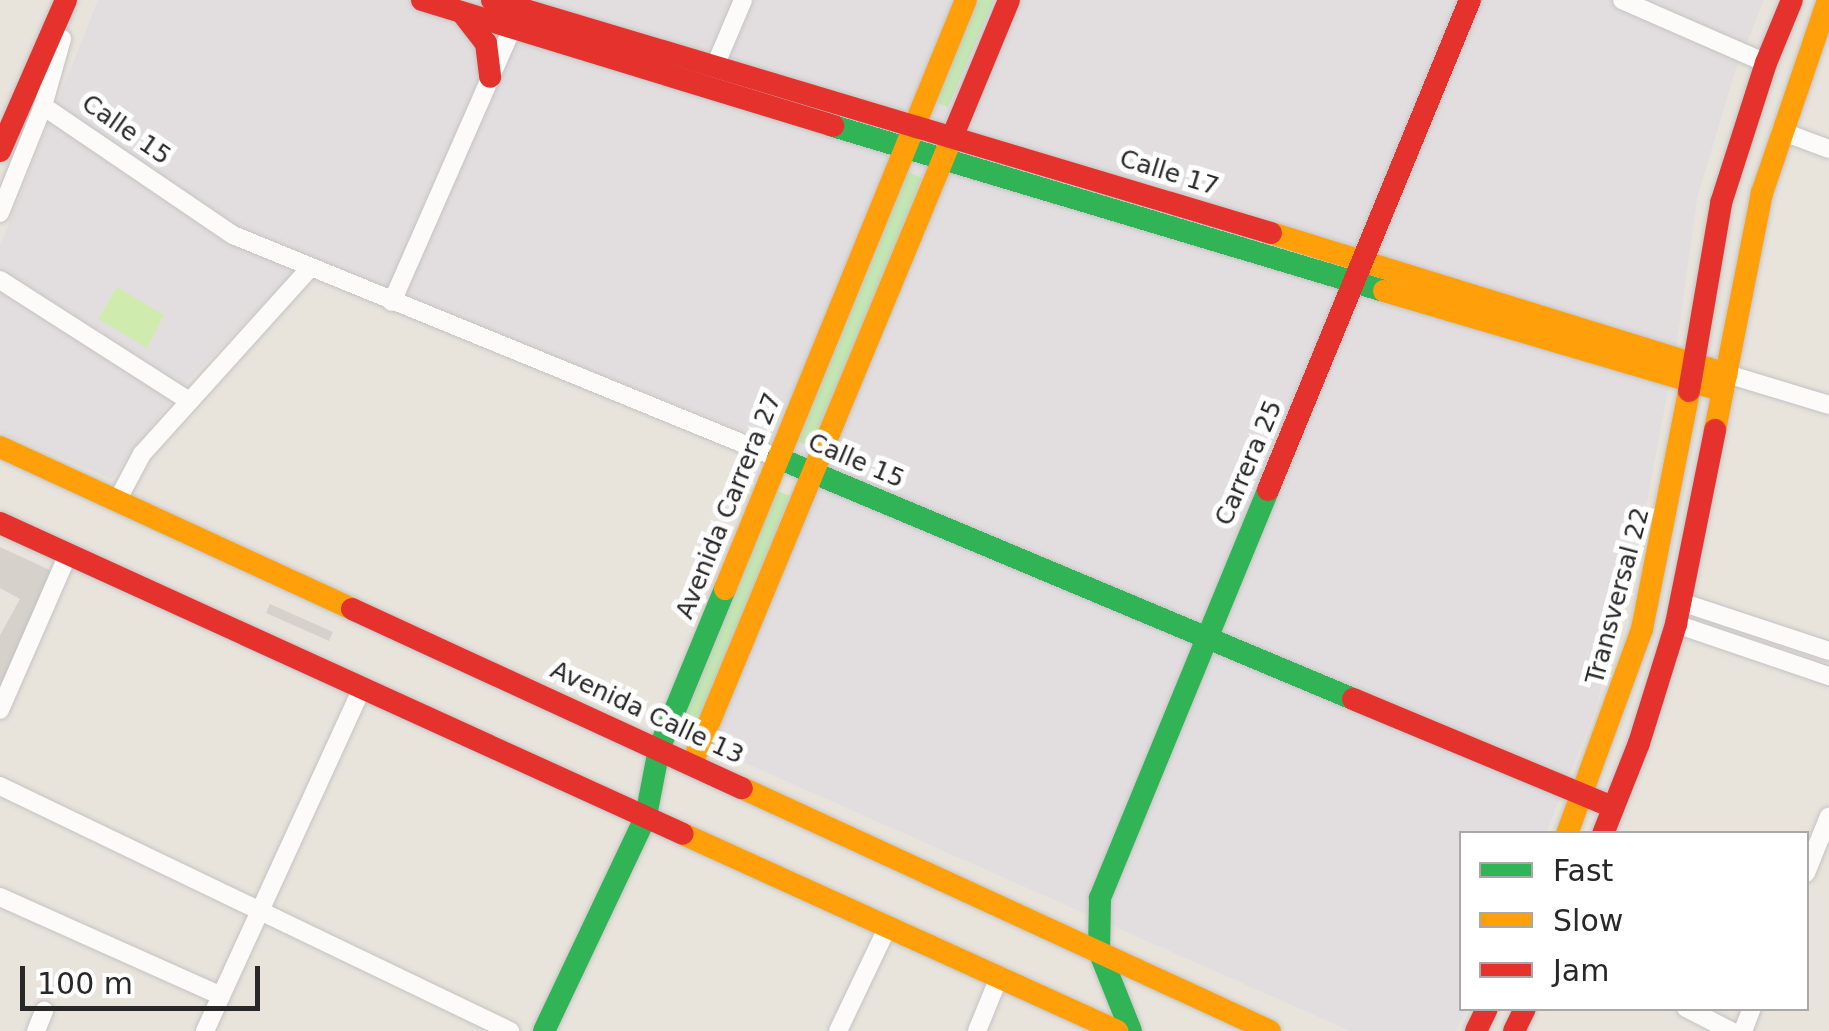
<!DOCTYPE html>
<html>
<head>
<meta charset="utf-8">
<style>
	body { margin:0 }
	#map { position:relative; width:1829px; height:1031px; overflow:hidden; background:#e8e4dc; font-family:"DejaVu Sans",sans-serif }
	div>[style] { position:absolute }
	[style*='--x'] { left:calc(var(--x)*1px); top:calc(var(--y)*1px); width:calc(var(--w)*1px); rotate:calc(var(--a)*1deg) }
	.industrial>* { inset:0; background:#e2dee0 }
	.green>* { inset:0; background:#c3e6b2 }
	.pitch>* { inset:0; background:#cfebae }
	.plaza>* { inset:0; background:#d6d2cb }
	.roads { filter:drop-shadow(0 0 2px #c4c3c3) drop-shadow(0 0 2px #c4c3c3) }
	.street>* { height:18px; margin:-9px; padding:0 9px; transform-origin:9px; border-radius:9px; background:#fcfbfa }
	.fast>* { height:22px; margin:-11px; padding:0 11px; transform-origin:11px; border-radius:11px; background:#30b455 }
	.slow>* { height:22px; margin:-11px; padding:0 11px; transform-origin:11px; border-radius:11px; background:#ff9f0a }
	.jam>* { height:22px; margin:-11px; padding:0 11px; transform-origin:11px; border-radius:11px; background:#e5322d }
	span { translate:-50% -50%; white-space:nowrap; text-align:center; line-height:1.15; -webkit-text-stroke:10px #fff; paint-order:stroke }
	.street-label { font-size:25px; color:#282828 }
	.legend { position:absolute; left:1459px; top:831px; width:350px; height:180px; box-sizing:border-box; background:#fff; border:2px solid #a9a9a9; margin:0; padding:12px 18px; list-style:none; font-size:30px; color:#282828 }
	.legend li { display:flex; align-items:center; gap:20px; height:50px }
	.legend b { width:50px; border:2px solid #a9a9a9 }
	.scale { position:absolute; left:20px; top:966px; width:240px; height:45px; box-sizing:border-box; border:5px solid #282828; border-top:0; padding-left:12px; font-size:30px; line-height:35px; white-space:nowrap; color:#282828; -webkit-text-stroke:8px #fff; paint-order:stroke }
</style>
</head>
<body>
<div id="map">
	<div class="industrial">
		<div style="clip-path:polygon(98px 0,1764px 0,1734px 75px,1697px 199px,1678px 336px,1639px 546px,1594px 714px,1546px 833px,1462px 834px,1462px 1008px,1467px 1009px,1456px 1031px,1350px 1031px,711px 748px,827px 464px,308px 259px,180px 389px,112px 479px,0 432px,0 245px)"></div>
	</div>
	<div class="green">
		<div style="clip-path:polygon(979px 0,994px 0,948px 107px,935px 102px)"></div>
		<div style="clip-path:polygon(908px 172px,922px 178px,812px 447px,798px 442px)"></div>
		<div style="clip-path:polygon(775px 490px,790px 496px,696px 729px,681px 723px)"></div>
	</div>
	<div class="pitch">
		<div style="clip-path:polygon(117px 287px,164px 315px,147px 348px,98px 319px)"></div>
	</div>
	<div class="plaza">
		<div style="clip-path:polygon(0 547px,54px 572px,0 696px,0 635px,20px 599px,0 588px)"></div>
		<div style="clip-path:polygon(270px 604px,333px 632px,329px 641px,266px 613px)"></div>
	</div>
	<div class="roads">
		<div class="street">
			<div style="--x:1622;--y:0;--w:157;--a:23.6"></div>
			<div style="--x:715;--y:66;--w:72;--a:-67"></div>
			<div style="--x:43;--y:106;--w:230;--a:34.2"></div>
			<div style="--x:233;--y:235;--w:589;--a:22.25"></div>
			<div style="--x:1781;--y:131;--w:51;--a:20.6"></div>
			<div style="--x:0;--y:213;--w:115;--a:-68.1"></div>
			<div style="--x:43;--y:106;--w:70;--a:-74.2"></div>
			<div style="--x:0;--y:280;--w:223;--a:32.6"></div>
			<div style="--x:392;--y:302;--w:298;--a:-66.3"></div>
			<div style="--x:1727;--y:374;--w:107;--a:16.9"></div>
			<div style="--x:118;--y:499;--w:51;--a:-61.9"></div>
			<div style="--x:142;--y:454;--w:249;--a:-47.9"></div>
			<div style="--x:1681;--y:602;--w:156;--a:18.3"></div>
			<div style="--x:1676;--y:624;--w:162;--a:18.8"></div>
			<div style="--x:0;--y:710;--w:170;--a:-66.4"></div>
			<div style="--x:0;--y:786;--w:566;--a:25.66"></div>
			<div style="--x:1806;--y:873;--w:61;--a:-68"></div>
			<div style="--x:0;--y:897;--w:242;--a:24.1"></div>
			<div style="--x:1686;--y:1008;--w:51;--a:27.1"></div>
			<div style="--x:36;--y:1031;--w:22;--a:-68"></div>
			<div style="--x:205;--y:1031;--w:377;--a:-65.4"></div>
			<div style="--x:838;--y:1031;--w:116;--a:-64.5"></div>
			<div style="--x:977;--y:1031;--w:58;--a:-67.8"></div>
			<div style="--x:1743;--y:1031;--w:25;--a:-69"></div>
		</div>
		<div class="fast">
			<div style="--x:833;--y:126;--w:575;--a:16.67"></div>
			<div style="--x:778;--y:458;--w:623;--a:22.74"></div>
			<div style="--x:544;--y:1031;--w:238;--a:-64.6"></div>
			<div style="--x:646;--y:816;--w:68;--a:-79"></div>
			<div style="--x:659;--y:749;--w:173;--a:-67.6"></div>
			<div style="--x:1131;--y:1031;--w:86;--a:-111.8"></div>
			<div style="--x:1099;--y:951;--w:53;--a:-88.9"></div>
			<div style="--x:1100;--y:898;--w:441;--a:-67.6"></div>
		</div>
		<div class="slow">
			<div style="--x:1271;--y:233;--w:477;--a:17.2"></div>
			<div style="--x:1384;--y:291;--w:353;--a:16.4"></div>
			<div style="--x:1715;--y:430;--w:242;--a:-78.8"></div>
			<div style="--x:1762;--y:193;--w:204;--a:-71.1"></div>
			<div style="--x:0;--y:447;--w:387;--a:24.7"></div>
			<div style="--x:725;--y:589;--w:636;--a:-67.75"></div>
			<div style="--x:692;--y:764;--w:689;--a:-67.46"></div>
			<div style="--x:742;--y:788;--w:581;--a:24.71"></div>
			<div style="--x:683;--y:834;--w:477;--a:24.4"></div>
			<div style="--x:1567;--y:834;--w:218;--a:-69.9"></div>
			<div style="--x:1642;--y:629;--w:243;--a:-78.8"></div>
		</div>
		<div class="jam">
			<div style="--x:422;--y:0;--w:430;--a:17"></div>
			<div style="--x:492;--y:0;--w:813;--a:16.65"></div>
			<div style="--x:463;--y:14;--w:37;--a:52"></div>
			<div style="--x:486;--y:43;--w:34;--a:83"></div>
			<div style="--x:956;--y:128;--w:139;--a:-67.5"></div>
			<div style="--x:0;--y:151;--w:165;--a:-66.4"></div>
			<div style="--x:1689;--y:391;--w:191;--a:-80.3"></div>
			<div style="--x:1721;--y:203;--w:147;--a:-72.2"></div>
			<div style="--x:1766;--y:63;--w:68;--a:-67.6"></div>
			<div style="--x:1268;--y:490;--w:530;--a:-67.6"></div>
			<div style="--x:0;--y:523;--w:750;--a:24.48"></div>
			<div style="--x:352;--y:609;--w:429;--a:24.7"></div>
			<div style="--x:1353;--y:699;--w:282;--a:22.6"></div>
			<div style="--x:1603;--y:834;--w:98;--a:-68.4"></div>
			<div style="--x:1639;--y:743;--w:125;--a:-72.7"></div>
			<div style="--x:1676;--y:624;--w:198;--a:-78.6"></div>
			<div style="--x:1476;--y:1031;--w:25;--a:-64"></div>
			<div style="--x:1514;--y:1031;--w:25;--a:-64"></div>
		</div>
	</div>
	<div class="street-label">
		<span style="left:126px;top:130px;rotate:35deg">Calle 15</span>
		<span style="left:1169px;top:173px;rotate:17deg">Calle 17</span>
		<span style="left:856px;top:461px;rotate:23deg">Calle 15</span>
		<span style="left:1249px;top:463px;rotate:-67deg">Carrera 25</span>
		<span style="left:729px;top:506px;rotate:-68deg">Avenida Carrera 27</span>
		<span style="left:1618px;top:596px;rotate:-75deg">Transversal 22</span>
		<span style="left:647px;top:713px;rotate:25deg">Avenida Calle 13</span>
	</div>
	<ul class="legend">
	<li><b style="height:12px;background:#30b455"></b>Fast</li>
	<li><b style="height:12px;background:#ff9f0a"></b>Slow</li>
	<li><b style="height:12px;background:#e5322d"></b>Jam</li>
	</ul>
	<div class="scale">100 m</div>
</div>
</body>
</html>
